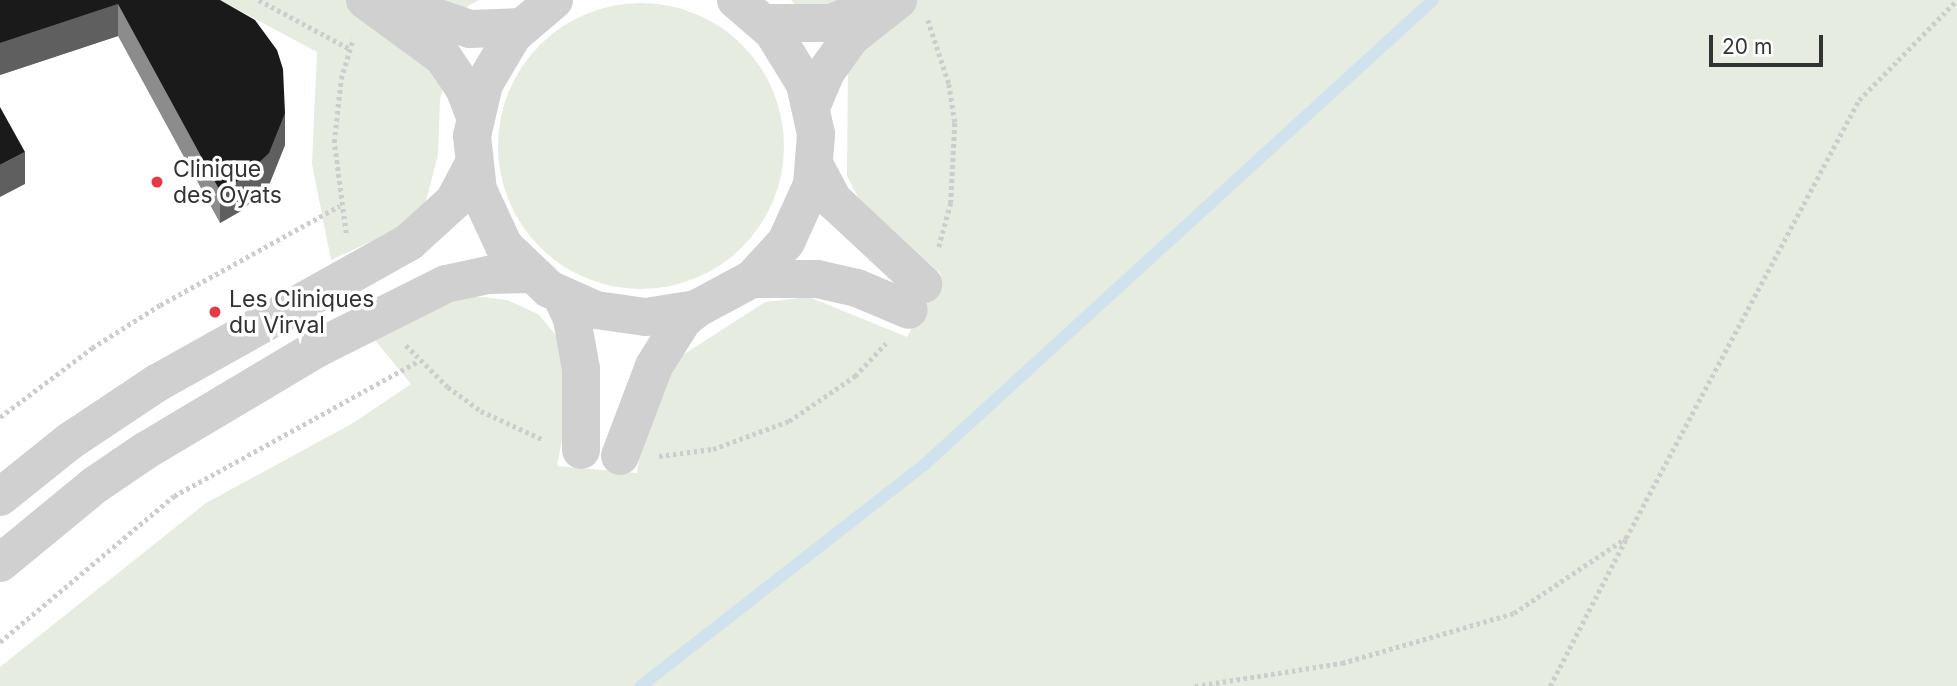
<!DOCTYPE html>
<html>
<head>
<meta charset="utf-8">
<style>
	body { margin:0 }
	#map { position:relative; width:1957px; height:686px; overflow:hidden; background:#fff; font-family:Inter,sans-serif }
	div>[style] { position:absolute }
	[style*='--x'] { left:calc(var(--x)*1px); top:calc(var(--y)*1px); width:calc(var(--w)*1px); rotate:calc(var(--a)*1deg) }
	.green>* { inset:0; background:#e6ecdf }
	.round { border-radius:50% }
	.stream>* { height:12px; margin:-6px; padding:0 6px; transform-origin:6px; border-radius:6px; background:#cfe2ee }
	.path>* { height:4.5px; margin-top:-2.25px; transform-origin:0; background:repeating-linear-gradient(90deg,#cdcdcd 0 3.5px,transparent 0 7px) }
	.minor>* { height:38px; margin:-19px; padding:0 19px; transform-origin:19px; border-radius:19px; background:#d0d0d0 }
	.tertiary>* { height:38px; margin:-19px; padding:0 19px; transform-origin:19px; border-radius:19px; background:#d0d0d0 }
	.wall>* { inset:0; background:#8c8c8c }
	.shaded-wall>* { inset:0; background:#5f5f5f }
	.building>* { inset:0; background:#1a1a1a }
	.dots>* { width:19px; height:19px; translate:-50% -50%; box-sizing:border-box; border:4px solid #fff; border-radius:50% }
	span { translate:-50% -50%; white-space:nowrap; text-align:center; line-height:1.15; -webkit-text-stroke:7px #fff; paint-order:stroke }
	.poi-label { font-size:23px; color:#333 }
	.left { translate:0 -50%; text-align:left }
	.scale { position:absolute; left:1709px; top:35px; width:114px; height:32px; box-sizing:border-box; border:4px solid #333; border-top:0; padding-left:9px; font-size:21px; line-height:24px; white-space:nowrap; color:#333; -webkit-text-stroke:5px #fff; paint-order:stroke }
</style>
</head>
<body>
<div id="map">
	<div class="green">
		<div style="clip-path:polygon(220px 0,479px 0,468px 6px,440px 99px,438px 155px,426px 201px,411px 223px,331px 260px,312px 164px,317px 52px)"></div>
		<div style="clip-path:polygon(791px 0,1957px 0,1957px 686px,0 686px,0 667px,206px 503px,353px 423px,411px 384px,375px 340px,429px 310px,473px 296px,507px 300px,538px 314px,561px 341px,565px 424px,557px 466px,637px 473px,642px 442px,672px 362px,765px 302px,809px 297px,907px 337px,941px 274px,859px 199px,847px 176px,848px 69px)"></div>
		<div class="round" style="left:498px;top:3px;width:286px;height:286px"></div>
	</div>
	<div class="stream">
		<div style="--x:641;--y:686;--w:359;--a:-38"></div>
		<div style="--x:924;--y:465;--w:689;--a:-42.41"></div>
	</div>
	<div class="path">
		<div style="--x:259;--y:0;--w:103;--a:28.3"></div>
		<div style="--x:928;--y:20;--w:67;--a:71.8"></div>
		<div style="--x:949;--y:84;--w:39;--a:81"></div>
		<div style="--x:955;--y:123;--w:80;--a:92.9"></div>
		<div style="--x:951;--y:203;--w:46;--a:105.3"></div>
		<div style="--x:346;--y:233;--w:92;--a:-97.5"></div>
		<div style="--x:334;--y:142;--w:63;--a:-83.7"></div>
		<div style="--x:341;--y:79;--w:42;--a:-73.3"></div>
		<div style="--x:406;--y:345;--w:59;--a:45"></div>
		<div style="--x:448;--y:387;--w:41;--a:36"></div>
		<div style="--x:481;--y:411;--w:69;--a:24.7"></div>
		<div style="--x:0;--y:417;--w:115;--a:-36.9"></div>
		<div style="--x:92;--y:348;--w:80;--a:-32.3"></div>
		<div style="--x:160;--y:305;--w:205;--a:-28.9"></div>
		<div style="--x:659;--y:456;--w:54;--a:-7.4"></div>
		<div style="--x:713;--y:449;--w:81;--a:-20.2"></div>
		<div style="--x:789;--y:421;--w:80;--a:-34.3"></div>
		<div style="--x:855;--y:376;--w:45;--a:-46.8"></div>
		<div style="--x:0;--y:642;--w:227;--a:-40"></div>
		<div style="--x:174;--y:496;--w:280;--a:-28.9"></div>
		<div style="--x:1195;--y:686;--w:149;--a:-8.9"></div>
		<div style="--x:1342;--y:663;--w:179;--a:-16.2"></div>
		<div style="--x:1514;--y:613;--w:135;--a:-33.8"></div>
		<div style="--x:1626;--y:538;--w:496;--a:-62"></div>
		<div style="--x:1859;--y:100;--w:140;--a:-45.6"></div>
		<div style="--x:1550;--y:686;--w:165;--a:-62.7"></div>
	</div>
	<div class="minor">
		<div style="--x:365;--y:0;--w:97;--a:36.2"></div>
		<div style="--x:443;--y:57;--w:37;--a:56"></div>
		<div style="--x:464;--y:88;--w:31;--a:69"></div>
		<div style="--x:397;--y:4;--w:77;--a:18.9"></div>
		<div style="--x:470;--y:29;--w:50;--a:-2.3"></div>
		<div style="--x:765;--y:23;--w:66;--a:0"></div>
		<div style="--x:831;--y:23;--w:49;--a:-21.4"></div>
		<div style="--x:812;--y:105;--w:36;--a:-67"></div>
		<div style="--x:826;--y:72;--w:43;--a:-54.5"></div>
		<div style="--x:851;--y:37;--w:60;--a:-38.2"></div>
		<div style="--x:815;--y:166;--w:40;--a:62"></div>
		<div style="--x:834;--y:201;--w:122;--a:43"></div>
		<div style="--x:752;--y:279;--w:65;--a:0"></div>
		<div style="--x:817;--y:279;--w:41;--a:12.7"></div>
		<div style="--x:857;--y:288;--w:56;--a:22.9"></div>
		<div style="--x:561;--y:295;--w:26;--a:65"></div>
		<div style="--x:572;--y:319;--w:51;--a:79.8"></div>
		<div style="--x:581;--y:369;--w:81;--a:90"></div>
		<div style="--x:620;--y:456;--w:96;--a:-69.3"></div>
		<div style="--x:654;--y:366;--w:54;--a:-57.8"></div>
		<div style="--x:683;--y:320;--w:17;--a:-40"></div>
	</div>
	<div class="tertiary">
		<div style="--x:554;--y:0;--w:54;--a:139.5"></div>
		<div style="--x:513;--y:35;--w:57;--a:120.6"></div>
		<div style="--x:484;--y:84;--w:53;--a:103"></div>
		<div style="--x:472;--y:136;--w:54;--a:83.7"></div>
		<div style="--x:478;--y:190;--w:62;--a:65.1"></div>
		<div style="--x:504;--y:246;--w:62;--a:43.7"></div>
		<div style="--x:549;--y:289;--w:51;--a:24.1"></div>
		<div style="--x:596;--y:310;--w:50;--a:8"></div>
		<div style="--x:646;--y:317;--w:51;--a:-9.1"></div>
		<div style="--x:696;--y:309;--w:64;--a:-28.2"></div>
		<div style="--x:752;--y:279;--w:50;--a:-47.4"></div>
		<div style="--x:786;--y:242;--w:63;--a:-65.5"></div>
		<div style="--x:812;--y:185;--w:51;--a:-85.5"></div>
		<div style="--x:816;--y:134;--w:51;--a:-102.4"></div>
		<div style="--x:805;--y:84;--w:61;--a:-121.6"></div>
		<div style="--x:773;--y:32;--w:49;--a:-139.1"></div>
		<div style="--x:0;--y:497;--w:90;--a:-38.7"></div>
		<div style="--x:70;--y:441;--w:105;--a:-33.7"></div>
		<div style="--x:157;--y:383;--w:289;--a:-29.2"></div>
		<div style="--x:409;--y:242;--w:61;--a:-42.3"></div>
		<div style="--x:454;--y:201;--w:40;--a:-62"></div>
		<div style="--x:0;--y:563;--w:123;--a:-39.4"></div>
		<div style="--x:95;--y:485;--w:60;--a:-34.2"></div>
		<div style="--x:145;--y:451;--w:201;--a:-30.8"></div>
		<div style="--x:318;--y:348;--w:143;--a:-26.6"></div>
		<div style="--x:446;--y:284;--w:43;--a:-12.1"></div>
		<div style="--x:488;--y:275;--w:41;--a:-1.4"></div>
	</div>
	<div class="wall">
		<div style="clip-path:polygon(0 0,220px 0,285px 145px,269px 185px,241px 211px,220px 223px,118px 36px,0 75px)"></div>
	</div>
	<div class="shaded-wall">
		<div style="clip-path:polygon(118px 4px,118px 36px,0 75px,0 43px)"></div>
		<div style="clip-path:polygon(285px 113px,285px 145px,269px 185px,241px 211px,220px 223px,220px 191px)"></div>
		<div style="clip-path:polygon(25px 152px,25px 184px,0 197px,0 165px)"></div>
	</div>
	<div class="building">
		<div style="clip-path:polygon(0 0,220px 0,255px 20px,277px 50px,283px 69px,285px 113px,269px 153px,241px 179px,220px 191px,118px 4px,0 43px)"></div>
		<div style="clip-path:polygon(0 107px,25px 152px,0 165px)"></div>
	</div>
	<div class="dots">
		<div style="left:157px;top:182px;background:#e63946"></div>
		<div style="left:215px;top:312px;background:#e63946"></div>
	</div>
	<div class="poi-label">
		<span class="left" style="left:173px;top:182px">Clinique<br>des Oyats</span>
		<span class="left" style="left:229px;top:312px">Les Cliniques<br>du Virval</span>
	</div>
	<div class="scale">20 m</div>
</div>
</body>
</html>
